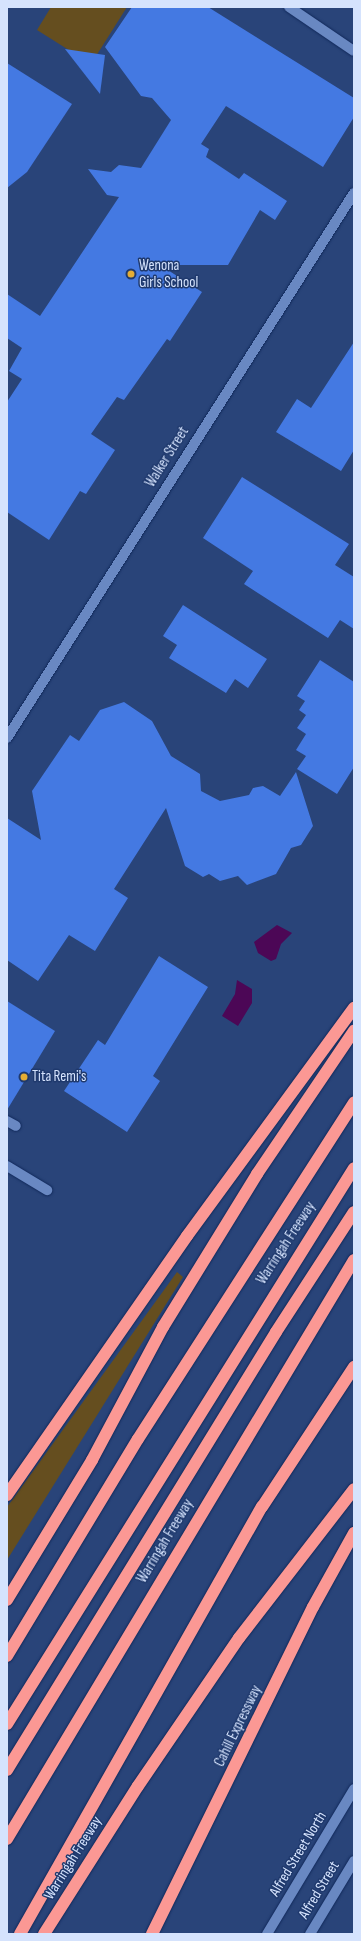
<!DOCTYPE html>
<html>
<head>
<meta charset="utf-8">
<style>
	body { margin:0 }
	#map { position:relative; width:361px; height:1941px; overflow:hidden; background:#294479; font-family:"Sofia Sans Condensed",sans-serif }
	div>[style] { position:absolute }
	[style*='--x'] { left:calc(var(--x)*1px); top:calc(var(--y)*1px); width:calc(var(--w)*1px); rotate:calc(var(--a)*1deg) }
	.green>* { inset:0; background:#654e1f }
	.water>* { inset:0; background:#4c0756 }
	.building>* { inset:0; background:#4479e2 }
	.roads { filter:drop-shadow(0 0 1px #11295b) drop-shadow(0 0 1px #11295b) }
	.minor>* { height:10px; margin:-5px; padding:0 5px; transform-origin:5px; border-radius:5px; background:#6988c2 }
	.tertiary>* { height:10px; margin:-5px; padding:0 5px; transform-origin:5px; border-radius:5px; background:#6988c2 }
	.motorway>* { height:12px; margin:-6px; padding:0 6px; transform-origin:6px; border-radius:6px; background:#fb9894 }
	.dots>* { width:11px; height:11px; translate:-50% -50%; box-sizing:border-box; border:2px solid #1f396d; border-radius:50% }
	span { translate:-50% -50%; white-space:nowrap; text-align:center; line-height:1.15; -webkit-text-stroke:3px #1f396d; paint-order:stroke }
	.poi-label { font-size:15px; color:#d5e3fd }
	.left { translate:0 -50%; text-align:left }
	.street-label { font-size:15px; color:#d5e3fd }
	.frame { position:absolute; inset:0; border:8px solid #d5e3fd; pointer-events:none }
</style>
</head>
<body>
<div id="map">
	<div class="green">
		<div style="clip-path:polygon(51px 7px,127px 7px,91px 64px,37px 30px)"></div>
		<div style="clip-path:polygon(177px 1272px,183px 1277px,7px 1560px,7px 1507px)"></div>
	</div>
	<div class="water">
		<div style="clip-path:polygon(277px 925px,292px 933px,281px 944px,276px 959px,271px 961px,258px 953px,254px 942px)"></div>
		<div style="clip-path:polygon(237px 980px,252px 989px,252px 1003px,238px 1026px,222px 1016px,235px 994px)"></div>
	</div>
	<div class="building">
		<div style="clip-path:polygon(132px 7px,208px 7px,354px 98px,354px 117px,323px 167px,226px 106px,201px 144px,209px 149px,206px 157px,239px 179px,244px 173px,287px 201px,275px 220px,260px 210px,228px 265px,160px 265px,202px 292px,170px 341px,167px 339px,124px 400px,117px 397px,91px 434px,115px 450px,86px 494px,80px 491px,49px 540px,7px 512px,7px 402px,22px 379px,9px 371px,22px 348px,7px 338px,7px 294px,40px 316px,119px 197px,107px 195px,88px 169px,111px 172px,119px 165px,141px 168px,171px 120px,152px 98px,141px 96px,105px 47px)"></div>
		<div style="clip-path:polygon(65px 49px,105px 55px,100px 94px)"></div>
		<div style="clip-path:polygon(7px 63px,72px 104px,27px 172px,7px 188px)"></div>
		<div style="clip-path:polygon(354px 342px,354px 450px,341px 471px,276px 432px,297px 399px,311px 408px)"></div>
		<div style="clip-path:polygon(242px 477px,349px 544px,335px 565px,354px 577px,354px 629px,340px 620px,328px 638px,244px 584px,253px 571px,203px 538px)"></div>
		<div style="clip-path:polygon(183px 605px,267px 659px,248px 688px,235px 679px,226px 693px,169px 658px,177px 645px,163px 636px)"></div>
		<div style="clip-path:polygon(320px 660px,354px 682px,354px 767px,337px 794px,297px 769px,306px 756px,296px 750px,306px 734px,297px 728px,306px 715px,299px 710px,305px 701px,297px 696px)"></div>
		<div style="clip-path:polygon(124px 702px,152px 721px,171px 756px,200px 774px,201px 791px,220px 801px,249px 795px,253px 788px,263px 786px,280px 796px,296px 772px,313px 826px,301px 845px,291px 848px,276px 874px,247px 885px,238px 876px,220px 881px,209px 874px,203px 877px,185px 866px,166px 808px,114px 889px,128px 898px,95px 951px,69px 935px,38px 981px,7px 960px,7px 818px,41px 840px,32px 791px,70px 735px,79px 741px,100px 710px)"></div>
		<div style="clip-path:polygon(159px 956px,208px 987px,153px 1076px,160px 1081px,127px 1132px,64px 1091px,98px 1040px,105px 1045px)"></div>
		<div style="clip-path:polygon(7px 1001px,55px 1031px,7px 1110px)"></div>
	</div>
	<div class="roads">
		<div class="minor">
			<div style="--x:289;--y:7;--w:78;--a:34.1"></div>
			<div style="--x:7;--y:1121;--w:10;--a:29"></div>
			<div style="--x:7;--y:1166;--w:47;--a:31"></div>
			<div style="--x:267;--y:1934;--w:169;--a:-59"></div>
			<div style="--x:310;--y:1934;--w:85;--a:-58.9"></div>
		</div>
		<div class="tertiary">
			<div style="--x:7;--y:738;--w:646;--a:-57.52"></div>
		</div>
		<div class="motorway">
			<div style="--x:7;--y:1495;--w:315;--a:-55.2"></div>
			<div style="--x:187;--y:1236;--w:283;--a:-53.8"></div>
			<div style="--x:7;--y:1600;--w:164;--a:-58.7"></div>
			<div style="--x:92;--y:1460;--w:151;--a:-61.9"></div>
			<div style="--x:163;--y:1327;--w:180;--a:-58.4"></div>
			<div style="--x:257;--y:1174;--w:173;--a:-55.9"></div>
			<div style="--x:7;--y:1656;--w:253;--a:-58.9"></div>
			<div style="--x:138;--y:1439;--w:400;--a:-57.3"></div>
			<div style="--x:7;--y:1724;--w:655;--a:-58.03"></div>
			<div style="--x:7;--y:1770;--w:514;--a:-58.44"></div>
			<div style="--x:276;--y:1332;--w:143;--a:-57"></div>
			<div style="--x:7;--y:1839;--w:675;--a:-59.07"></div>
			<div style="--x:20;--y:1934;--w:491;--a:-60.5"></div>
			<div style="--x:262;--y:1507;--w:168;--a:-56.7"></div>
			<div style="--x:44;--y:1934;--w:175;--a:-57.6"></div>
			<div style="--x:138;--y:1786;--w:179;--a:-55.7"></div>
			<div style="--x:239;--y:1638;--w:188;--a:-52.3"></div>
			<div style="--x:152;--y:1934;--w:364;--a:-63.8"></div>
			<div style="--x:313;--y:1607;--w:85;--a:-61"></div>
		</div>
	</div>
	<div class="dots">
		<div style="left:131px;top:274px;background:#e4ad35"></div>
		<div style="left:24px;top:1077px;background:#e4ad35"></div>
	</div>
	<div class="poi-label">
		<span class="left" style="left:139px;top:274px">Wenona<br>Girls School</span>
		<span class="left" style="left:32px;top:1077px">Tita Remi's</span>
	</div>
	<div class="street-label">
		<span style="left:167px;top:457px;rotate:-58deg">Walker Street</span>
		<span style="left:286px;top:1243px;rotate:-57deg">Warringah Freeway</span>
		<span style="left:165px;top:1541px;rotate:-59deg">Warringah Freeway</span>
		<span style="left:238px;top:1726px;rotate:-64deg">Cahill Expressway</span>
		<span style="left:298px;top:1854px;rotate:-59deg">Alfred Street North</span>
		<span style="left:73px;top:1858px;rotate:-58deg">Warringah Freeway</span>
		<span style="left:319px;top:1890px;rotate:-59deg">Alfred Street</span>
	</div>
	<div class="frame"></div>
</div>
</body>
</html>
